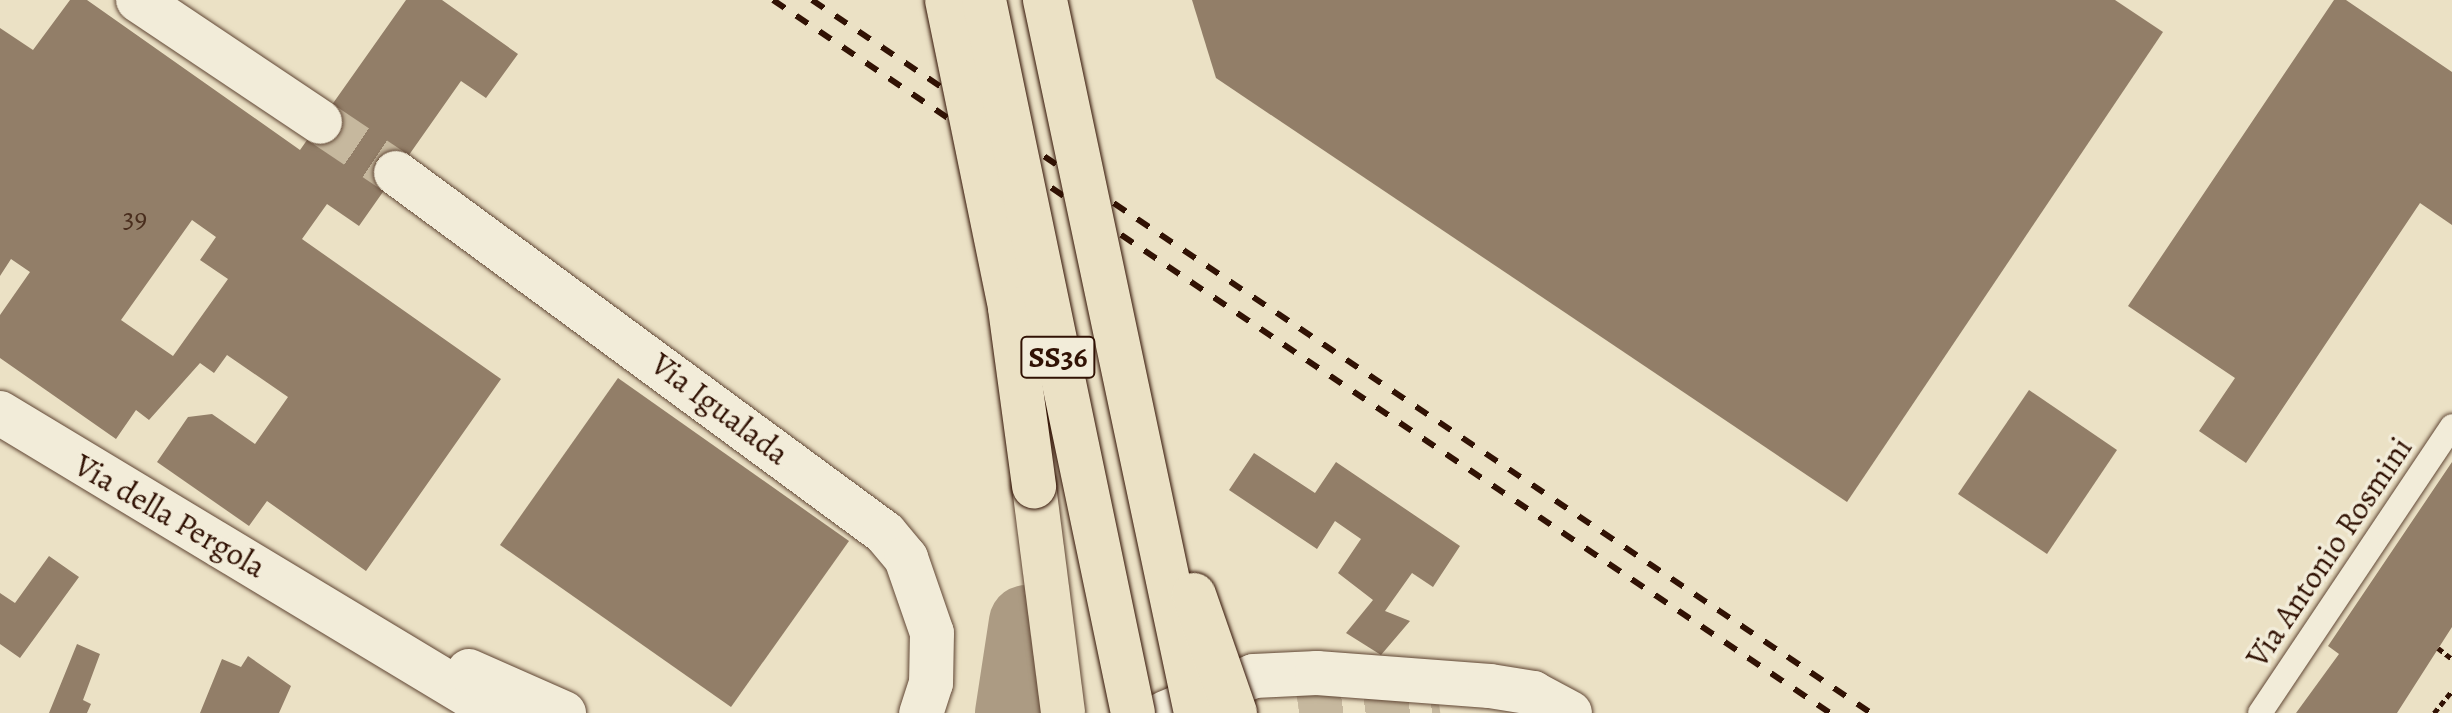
<!DOCTYPE html>
<html>
<head>
<meta charset="utf-8">
<style>
	body { margin:0 }
	#map { position:relative; width:2452px; height:713px; overflow:hidden; background:#ebe1c5; font-family:Alegreya,serif }
	div>[style] { position:absolute }
	[style*='--x'] { left:calc(var(--x)*1px); top:calc(var(--y)*1px); width:calc(var(--w)*1px); rotate:calc(var(--a)*1deg) }
	.river>* { height:74px; margin:-37px; padding:0 37px; transform-origin:37px; border-radius:37px; background:#ac9b83 }
	.building>* { inset:0; background:#927e68 }
	.minor-tunnel>* { height:44px; margin-top:-22px; transform-origin:0; background:repeating-linear-gradient(90deg,#c6b89e 0 44px,transparent 0 66px) }
	.trunk-tunnel>* { height:44px; margin-top:-22px; transform-origin:0; background:repeating-linear-gradient(90deg,#c6b89e 0 44px,transparent 0 66px) }
	.path>* { height:5px; margin-top:-2.5px; transform-origin:0; background:repeating-linear-gradient(90deg,#311204 0 6px,transparent 0 10px) }
	.roads { filter:drop-shadow(0 0 2px #604634) drop-shadow(0 0 2px #604634) }
	.service>* { height:24px; margin:-12px; padding:0 12px; transform-origin:12px; border-radius:12px; background:#f2ecd9 }
	.minor>* { height:44px; margin:-22px; padding:0 22px; transform-origin:22px; border-radius:22px; background:#f2ecd9 }
	.tertiary>* { height:44px; margin:-22px; padding:0 22px; transform-origin:22px; border-radius:22px; background:#f2ecd9 }
	.trunk>* { height:44px; margin:-22px; padding:0 22px; transform-origin:22px; border-radius:22px; background:#ebe1c5 }
	.rail>* { height:6px; margin-top:-3px; transform-origin:0; background:repeating-linear-gradient(90deg,#311204 0 14px,transparent 0 28px) }
	.bridges { filter:drop-shadow(0 0 2px #311204) drop-shadow(0 0 2px #311204) }
	.trunk-bridge>* { height:44px; margin:-22px; padding:0 22px; transform-origin:22px; border-radius:22px; background:#ebe1c5 }
	span { translate:-50% -50%; white-space:nowrap; text-align:center; line-height:1.15; -webkit-text-stroke:7px #f2ecd9; paint-order:stroke }
	.number-label { font-size:28px; color:#492d1d }
	.number-label span { -webkit-text-stroke-width:0 }
	.shield-label span { padding:2px 6px; background:#f2ecd9; border:2px solid; border-radius:6px; -webkit-text-stroke-width:0 }
	.shield-label { font-size:30px; color:#311204; font-weight:700 }
	.street-label { font-size:32px; color:#311204 }
</style>
</head>
<body>
<div id="map">
	<div class="river">
		<div style="--x:1012;--y:713;--w:92;--a:-81.3"></div>
	</div>
	<div class="building">
		<div style="clip-path:polygon(evenodd,70px 0,87px 0,300px 150px,406px 0,442px 0,518px 54px,486px 98px,461px 81px,359px 226px,327px 204px,302px 239px,501px 379px,366px 571px,267px 501px,249px 526px,157px 462px,188px 417px,212px 414px,255px 444px,288px 397px,227px 355px,214px 373px,200px 363px,149px 420px,136px 410px,116px 439px,0 358px,0 315px,30px 272px,11px 259px,0 276px,0 28px,33px 50px,70px 0,192px 220px,216px 237px,200px 260px,228px 279px,173px 356px,121px 320px,192px 220px)"></div>
		<div style="clip-path:polygon(1192px 0,2115px 0,2163px 32px,1847px 502px,1216px 78px)"></div>
		<div style="clip-path:polygon(2334px 0,2346px 0,2452px 72px,2452px 225px,2420px 203px,2246px 463px,2199px 431px,2235px 378px,2128px 306px)"></div>
		<div style="clip-path:polygon(618px 378px,849px 541px,731px 707px,500px 545px)"></div>
		<div style="clip-path:polygon(2029px 390px,2117px 450px,2047px 554px,1958px 494px)"></div>
		<div style="clip-path:polygon(1254px 453px,1315px 493px,1336px 462px,1460px 546px,1433px 587px,1412px 573px,1385px 611px,1410px 621px,1381px 655px,1346px 633px,1373px 600px,1338px 573px,1361px 539px,1335px 521px,1317px 549px,1229px 490px)"></div>
		<div style="clip-path:polygon(2452px 462px,2452px 627px,2397px 713px,2296px 713px,2339px 654px,2328px 646px)"></div>
		<div style="clip-path:polygon(49px 556px,79px 577px,20px 658px,0 644px,0 593px,15px 603px)"></div>
		<div style="clip-path:polygon(77px 644px,100px 654px,83px 700px,91px 704px,87px 713px,49px 713px)"></div>
		<div style="clip-path:polygon(248px 656px,291px 686px,279px 713px,200px 713px,222px 659px,241px 667px)"></div>
	</div>
	<div class="minor-tunnel">
		<div style="--x:320;--y:122;--w:92;--a:33.9"></div>
	</div>
	<div class="trunk-tunnel">
		<div style="--x:1299;--y:713;--w:140;--a:-7.8"></div>
	</div>
	<div class="path">
		<div style="--x:2438;--y:648;--w:18;--a:38"></div>
		<div style="--x:2434;--y:713;--w:28;--a:-51"></div>
	</div>
	<div class="roads">
		<div class="service">
			<div style="--x:2260;--y:713;--w:345;--a:-56.2"></div>
		</div>
		<div class="minor">
			<div style="--x:138;--y:0;--w:219;--a:33.8"></div>
			<div style="--x:396;--y:173;--w:607;--a:36.36"></div>
			<div style="--x:885;--y:533;--w:33;--a:50"></div>
			<div style="--x:906;--y:558;--w:79;--a:70.9"></div>
			<div style="--x:932;--y:633;--w:50;--a:91.1"></div>
			<div style="--x:931;--y:683;--w:32;--a:108"></div>
			<div style="--x:1165;--y:713;--w:96;--a:-22.6"></div>
			<div style="--x:1254;--y:676;--w:63;--a:-2.7"></div>
			<div style="--x:1317;--y:673;--w:173;--a:4.3"></div>
			<div style="--x:1490;--y:686;--w:44;--a:9.2"></div>
			<div style="--x:1533;--y:693;--w:42;--a:28.4"></div>
		</div>
		<div class="tertiary">
			<div style="--x:0;--y:413;--w:581;--a:31.07"></div>
			<div style="--x:469;--y:671;--w:104;--a:23.9"></div>
		</div>
		<div class="trunk">
			<div style="--x:1034;--y:486;--w:229;--a:82.7"></div>
		</div>
	</div>
	<div class="rail">
		<div style="--x:773;--y:0;--w:1275;--a:34"></div>
		<div style="--x:812;--y:0;--w:1277;--a:33.95"></div>
	</div>
	<div class="bridges">
		<div class="trunk-bridge">
			<div style="--x:947;--y:0;--w:314;--a:78.4"></div>
			<div style="--x:1010;--y:308;--w:180;--a:82.3"></div>
			<div style="--x:984;--y:0;--w:728;--a:78.2"></div>
			<div style="--x:1045;--y:0;--w:729;--a:78.04"></div>
			<div style="--x:1194;--y:595;--w:125;--a:70.8"></div>
		</div>
	</div>
	<div class="number-label">
		<span style="left:135px;top:218px">39</span>
	</div>
	<div class="shield-label">
		<span style="left:1058px;top:357px">SS36</span>
	</div>
	<div class="street-label">
		<span style="left:720px;top:409px;rotate:37deg">Via Igualada</span>
		<span style="left:170px;top:516px;rotate:30deg">Via della Pergola</span>
		<span style="left:2329px;top:552px;rotate:-56deg">Via Antonio Rosmini</span>
	</div>
</div>
</body>
</html>
